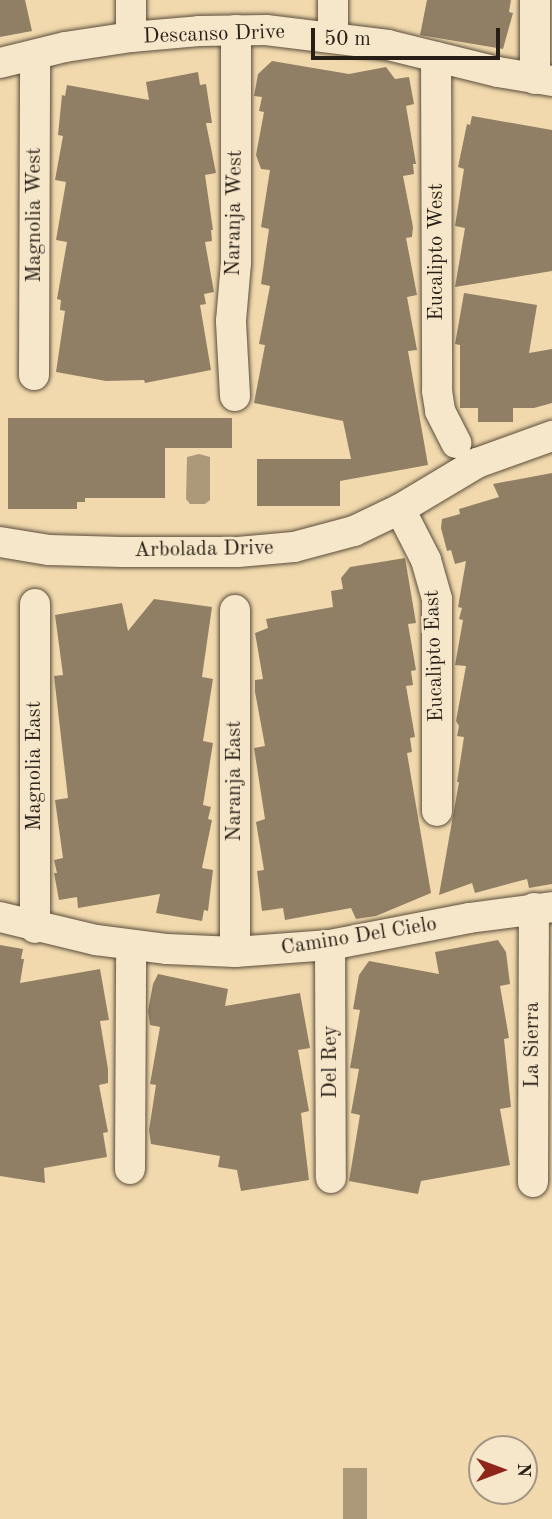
<!DOCTYPE html>
<html>
<head>
<meta charset="utf-8">
<style>
	body { margin:0 }
	#map { position:relative; width:552px; height:1519px; overflow:hidden; background:#f1d9ad; font-family:"Old Standard TT",serif }
	div>[style] { position:absolute }
	[style*='--x'] { left:calc(var(--x)*1px); top:calc(var(--y)*1px); width:calc(var(--w)*1px); rotate:calc(var(--a)*1deg) }
	.water>* { inset:0; background:#ac9979 }
	.building>* { inset:0; background:#907f64 }
	.roads { filter:drop-shadow(0 0 2px #5a4d3b) drop-shadow(0 0 2px #5a4d3b) }
	.minor>* { height:30px; margin:-15px; padding:0 15px; transform-origin:15px; border-radius:15px; background:#f6e6ca }
	span { translate:-50% -50%; white-space:nowrap; text-align:center; line-height:1.15; -webkit-text-stroke:5px #f6e6ca; paint-order:stroke }
	.street-label { font-size:21px; color:#271e15 }
	.north { position:absolute; left:468px; top:1435px; width:70px; height:70px; box-sizing:border-box; background:#f6e6ca; border:2px solid #a39682; border-radius:50%; rotate:90deg; font-size:19px; font-weight:700; line-height:28px; text-align:center; color:#271e15 }
	.north::after { content:''; display:block; margin:auto; width:24px; height:32px; background:#8f2418; clip-path:polygon(50% 0,100% 100%,50% 72%,0 100%) }
	.scale { position:absolute; left:311px; top:28px; width:189px; height:32px; box-sizing:border-box; border:4px solid #271e15; border-top:0; padding-left:9px; font-size:21px; line-height:24px; white-space:nowrap; color:#271e15; -webkit-text-stroke:5px #f6e6ca; paint-order:stroke }
</style>
</head>
<body>
<div id="map">
	<div class="water">
		<div style="clip-path:polygon(199px 454px,210px 457px,210px 500px,205px 504px,190px 504px,186px 499px,187px 457px)"></div>
		<div style="clip-path:polygon(343px 1468px,367px 1468px,367px 1519px,343px 1519px)"></div>
	</div>
	<div class="building">
		<div style="clip-path:polygon(0 0,25px 0,32px 31px,0 37px)"></div>
		<div style="clip-path:polygon(427px 0,511px 0,509px 12px,513px 13px,503px 49px,420px 35px)"></div>
		<div style="clip-path:polygon(272px 61px,349px 74px,386px 67px,395px 79px,409px 77px,414px 104px,406px 106px,416px 164px,413px 164px,414px 174px,403px 176px,413px 227px,412px 237px,406px 238px,417px 295px,407px 297px,417px 350px,408px 351px,428px 465px,340px 481px,340px 506px,257px 506px,257px 459px,351px 459px,343px 421px,254px 403px,265px 345px,259px 344px,270px 286px,261px 284px,269px 229px,261px 227px,270px 170px,261px 169px,256px 155px,264px 112px,259px 111px,262px 97px,254px 96px,258px 74px)"></div>
		<div style="clip-path:polygon(198px 72px,200px 85px,206px 84px,212px 123px,206px 123px,216px 173px,205px 175px,213px 230px,211px 230px,212px 241px,205px 242px,214px 292px,204px 294px,206px 304px,200px 305px,211px 370px,145px 383px,144px 380px,106px 381px,56px 372px,65px 311px,60px 310px,61px 300px,57px 299px,67px 242px,56px 240px,66px 182px,55px 180px,63px 136px,58px 135px,62px 95px,65px 96px,67px 85px,149px 100px,146px 82px)"></div>
		<div style="clip-path:polygon(472px 116px,552px 130px,552px 271px,455px 287px,465px 228px,455px 226px,464px 169px,458px 167px,467px 124px,470px 125px)"></div>
		<div style="clip-path:polygon(464px 293px,537px 305px,529px 353px,552px 349px,552px 403px,534px 408px,513px 408px,513px 422px,478px 422px,478px 408px,460px 408px,460px 345px,455px 344px)"></div>
		<div style="clip-path:polygon(8px 418px,232px 418px,232px 448px,165px 448px,165px 498px,85px 498px,85px 502px,77px 502px,77px 509px,8px 509px)"></div>
		<div style="clip-path:polygon(552px 473px,552px 884px,529px 888px,527px 879px,475px 893px,472px 883px,439px 895px,459px 782px,457px 782px,464px 737px,457px 736px,459px 726px,456px 721px,466px 666px,455px 665px,463px 620px,459px 619px,462px 608px,458px 607px,466px 561px,455px 564px,451px 550px,447px 551px,441px 528px,442px 519px,460px 514px,459px 509px,499px 497px,493px 484px)"></div>
		<div style="clip-path:polygon(405px 558px,416px 623px,408px 624px,416px 670px,411px 671px,413px 685px,406px 686px,415px 737px,410px 738px,412px 752px,407px 753px,431px 893px,376px 916px,356px 919px,351px 908px,285px 920px,283px 908px,262px 911px,257px 871px,264px 870px,256px 822px,265px 819px,254px 748px,265px 746px,255px 692px,255px 680px,263px 679px,255px 633px,268px 628px,266px 619px,333px 607px,331px 591px,343px 589px,341px 578px,350px 567px)"></div>
		<div style="clip-path:polygon(154px 599px,212px 607px,202px 677px,213px 679px,203px 741px,213px 743px,203px 805px,211px 807px,208px 819px,212px 820px,202px 868px,213px 870px,208px 911px,204px 910px,202px 921px,156px 913px,160px 894px,78px 908px,77px 897px,59px 900px,54px 873px,57px 873px,54px 860px,63px 858px,55px 800px,68px 798px,54px 676px,63px 675px,55px 615px,122px 603px,128px 631px)"></div>
		<div style="clip-path:polygon(498px 940px,506px 952px,510px 984px,500px 986px,509px 1038px,504px 1039px,511px 1107px,500px 1109px,510px 1165px,421px 1181px,418px 1194px,349px 1181px,360px 1115px,351px 1113px,359px 1069px,350px 1068px,360px 1010px,353px 1009px,359px 975px,369px 961px,439px 974px,435px 952px)"></div>
		<div style="clip-path:polygon(0 945px,23px 949px,21px 959px,24px 959px,20px 983px,100px 969px,109px 1020px,100px 1021px,108px 1069px,108px 1083px,99px 1085px,108px 1132px,103px 1133px,107px 1157px,44px 1168px,45px 1183px,0 1176px)"></div>
		<div style="clip-path:polygon(158px 974px,228px 989px,225px 1006px,300px 993px,310px 1048px,298px 1050px,309px 1111px,301px 1113px,309px 1180px,241px 1191px,237px 1170px,218px 1167px,220px 1156px,151px 1144px,149px 1130px,156px 1085px,150px 1084px,160px 1027px,150px 1025px,148px 1011px,153px 984px)"></div>
	</div>
	<div class="roads">
		<div class="minor">
			<div style="--x:333;--y:0;--w:36;--a:90"></div>
			<div style="--x:535;--y:0;--w:79;--a:90"></div>
			<div style="--x:131;--y:37;--w:37;--a:-90"></div>
			<div style="--x:436;--y:57;--w:334;--a:89.8"></div>
			<div style="--x:437;--y:391;--w:20;--a:81"></div>
			<div style="--x:440;--y:411;--w:36;--a:63"></div>
			<div style="--x:0;--y:63;--w:67;--a:-13.8"></div>
			<div style="--x:65;--y:47;--w:67;--a:-8.6"></div>
			<div style="--x:131;--y:37;--w:68;--a:-5"></div>
			<div style="--x:199;--y:31;--w:67;--a:-0.9"></div>
			<div style="--x:266;--y:30;--w:123;--a:7"></div>
			<div style="--x:388;--y:45;--w:113;--a:13.8"></div>
			<div style="--x:498;--y:72;--w:55;--a:9.5"></div>
			<div style="--x:34;--y:375;--w:320;--a:-89.8"></div>
			<div style="--x:235;--y:396;--w:75;--a:-93.1"></div>
			<div style="--x:231;--y:321;--w:58;--a:-85.1"></div>
			<div style="--x:236;--y:263;--w:233;--a:-90"></div>
			<div style="--x:400;--y:509;--w:57;--a:63"></div>
			<div style="--x:426;--y:560;--w:41;--a:74.2"></div>
			<div style="--x:437;--y:599;--w:212;--a:90"></div>
			<div style="--x:0;--y:542;--w:50;--a:9.3"></div>
			<div style="--x:49;--y:550;--w:73;--a:1.6"></div>
			<div style="--x:122;--y:552;--w:116;--a:0"></div>
			<div style="--x:238;--y:552;--w:56;--a:-5.1"></div>
			<div style="--x:294;--y:547;--w:62;--a:-14.9"></div>
			<div style="--x:354;--y:531;--w:51;--a:-25.6"></div>
			<div style="--x:400;--y:509;--w:90;--a:-30.9"></div>
			<div style="--x:477;--y:463;--w:80;--a:-19.8"></div>
			<div style="--x:35;--y:604;--w:324;--a:90"></div>
			<div style="--x:235;--y:610;--w:342;--a:90"></div>
			<div style="--x:0;--y:917;--w:99;--a:13.5"></div>
			<div style="--x:96;--y:940;--w:72;--a:7.2"></div>
			<div style="--x:167;--y:949;--w:68;--a:2.5"></div>
			<div style="--x:235;--y:952;--w:95;--a:-4.2"></div>
			<div style="--x:330;--y:945;--w:142;--a:-11"></div>
			<div style="--x:469;--y:918;--w:84;--a:-7.5"></div>
			<div style="--x:330;--y:945;--w:233;--a:89.8"></div>
			<div style="--x:130;--y:1169;--w:224;--a:-89.7"></div>
			<div style="--x:533;--y:1182;--w:274;--a:-89.8"></div>
		</div>
	</div>
	<div class="street-label">
		<span style="left:214px;top:35px;rotate:-2deg">Descanso Drive</span>
		<span style="left:235px;top:213px;rotate:-89deg">Naranja West</span>
		<span style="left:35px;top:215px;rotate:-90deg">Magnolia West</span>
		<span style="left:437px;top:252px;rotate:-90deg">Eucalipto West</span>
		<span style="left:204px;top:550px;rotate:-1deg">Arbolada Drive</span>
		<span style="left:435px;top:656px;rotate:-92deg">Eucalipto East</span>
		<span style="left:35px;top:766px;rotate:-90deg">Magnolia East</span>
		<span style="left:235px;top:781px;rotate:-90deg">Naranja East</span>
		<span style="left:359px;top:937px;rotate:-9deg">Camino Del Cielo</span>
		<span style="left:533px;top:1045px;rotate:-90deg">La Sierra</span>
		<span style="left:331px;top:1062px;rotate:-90deg">Del Rey</span>
	</div>
	<div class="north">N</div>
	<div class="scale">50 m</div>
</div>
</body>
</html>
